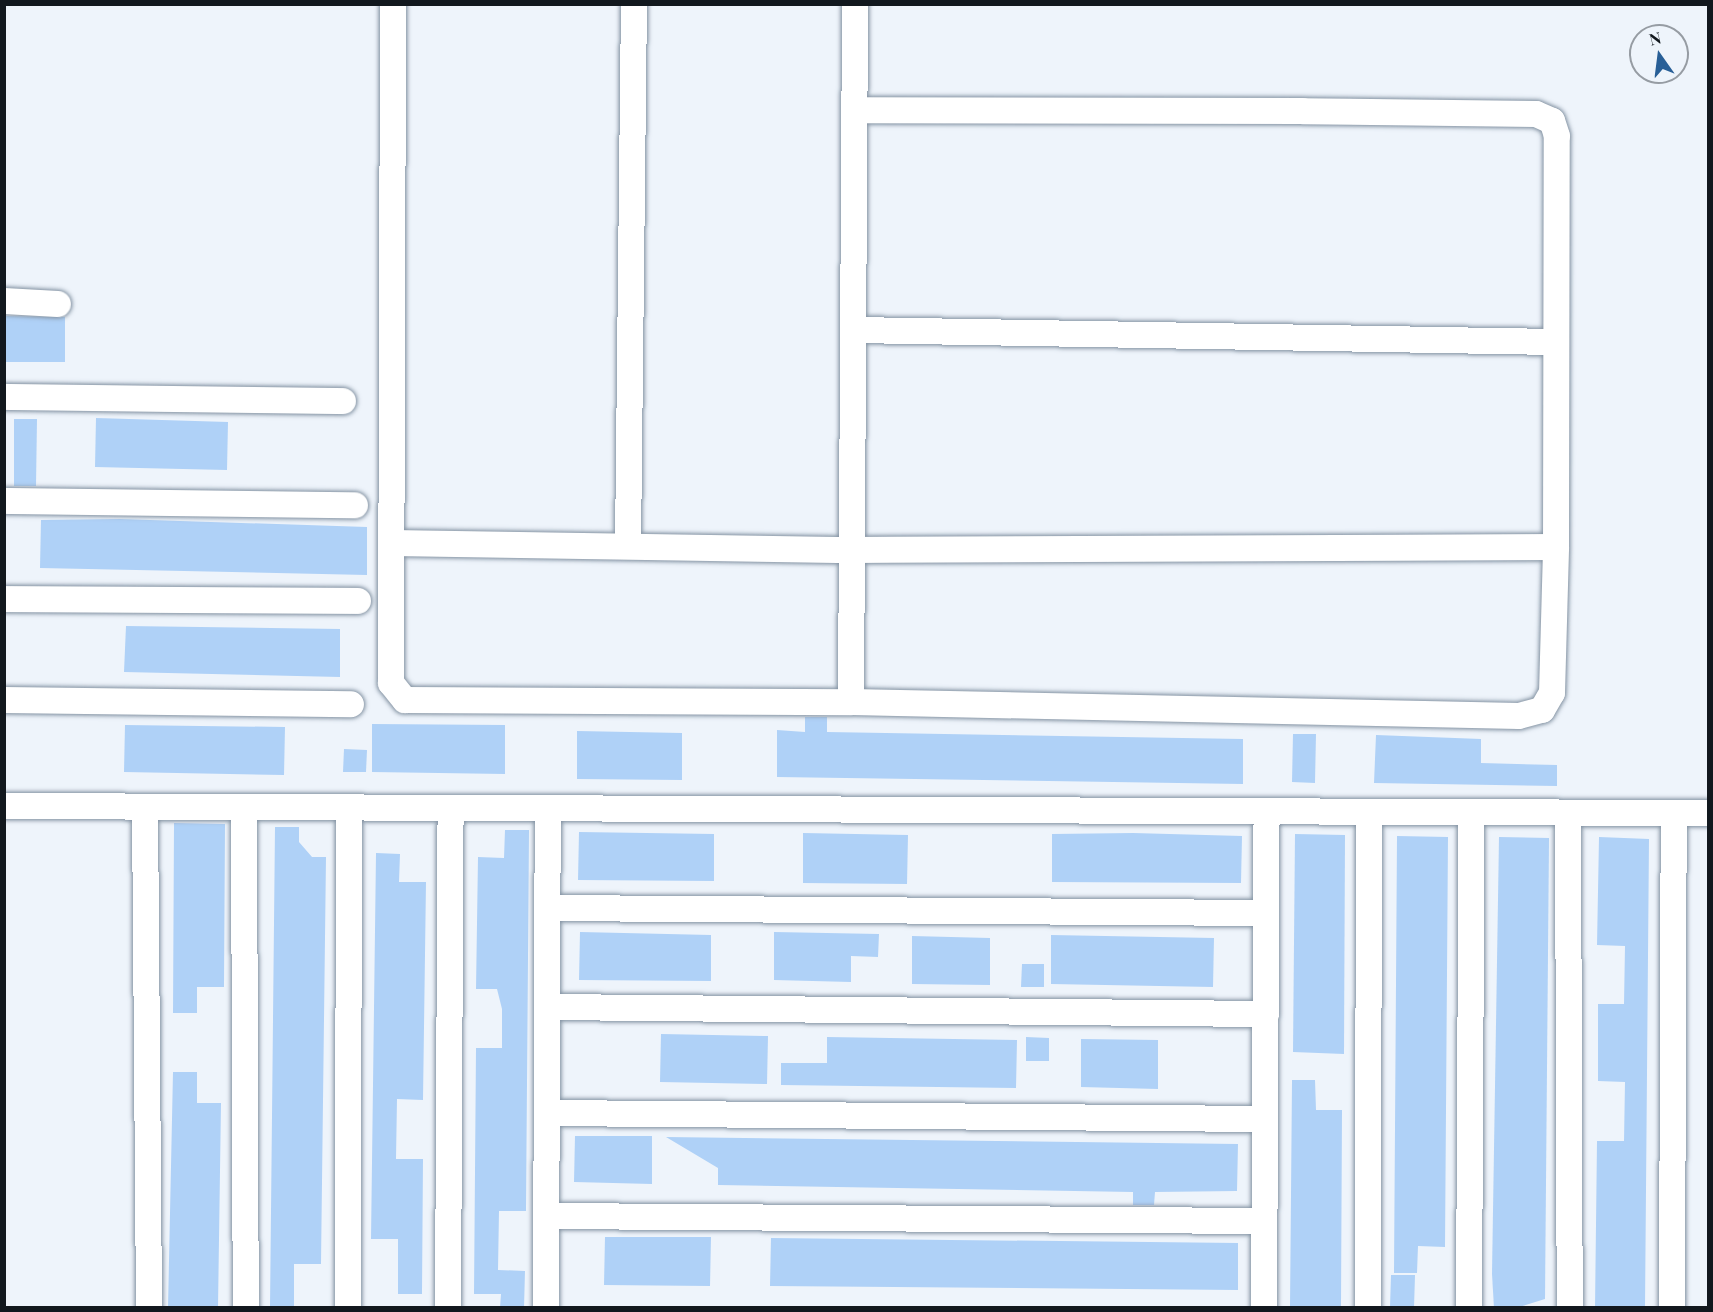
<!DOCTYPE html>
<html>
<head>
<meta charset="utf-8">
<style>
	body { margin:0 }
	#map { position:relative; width:1713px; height:1312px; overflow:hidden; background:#eef4fb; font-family:"Playfair Display",serif }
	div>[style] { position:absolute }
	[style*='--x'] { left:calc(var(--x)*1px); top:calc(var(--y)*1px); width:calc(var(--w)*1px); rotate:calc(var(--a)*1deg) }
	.building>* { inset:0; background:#afd1f7 }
	.roads { filter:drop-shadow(0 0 2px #8493a3) drop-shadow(0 0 2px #8493a3) }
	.street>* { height:26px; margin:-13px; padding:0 13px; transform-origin:13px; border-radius:13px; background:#fff }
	span { translate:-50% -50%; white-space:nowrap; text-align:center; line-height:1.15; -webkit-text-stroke:5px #eef4fb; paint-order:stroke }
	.frame { position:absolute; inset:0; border:6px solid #12181e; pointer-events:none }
	.north { position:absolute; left:1629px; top:24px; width:60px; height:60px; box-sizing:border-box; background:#eef4fb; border:2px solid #969ca3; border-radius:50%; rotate:346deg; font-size:16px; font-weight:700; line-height:24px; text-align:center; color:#12181e }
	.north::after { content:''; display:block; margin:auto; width:21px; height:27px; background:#285f97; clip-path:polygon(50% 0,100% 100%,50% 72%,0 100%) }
</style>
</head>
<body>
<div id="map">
	<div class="building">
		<div style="clip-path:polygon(4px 316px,65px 317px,65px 362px,4px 362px)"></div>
		<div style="clip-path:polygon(96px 418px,228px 422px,227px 470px,95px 467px)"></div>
		<div style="clip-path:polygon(14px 419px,37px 419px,36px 486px,14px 486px)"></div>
		<div style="clip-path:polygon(120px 519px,367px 527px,367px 575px,40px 568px,41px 520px)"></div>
		<div style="clip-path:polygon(126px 626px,340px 629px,340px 677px,124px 672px)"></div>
		<div style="clip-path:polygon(805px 717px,827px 717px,827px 732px,1243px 739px,1243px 784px,777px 777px,777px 730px,805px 732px)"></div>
		<div style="clip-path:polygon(372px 724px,505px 725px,505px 774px,372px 772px)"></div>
		<div style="clip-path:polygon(125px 725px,285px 727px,284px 775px,124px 772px)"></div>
		<div style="clip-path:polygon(577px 731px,682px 733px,682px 780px,577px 779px)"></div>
		<div style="clip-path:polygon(1293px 734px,1316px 734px,1315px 783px,1292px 782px)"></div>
		<div style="clip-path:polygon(1376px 735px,1481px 739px,1481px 763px,1557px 765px,1557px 786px,1374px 783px)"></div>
		<div style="clip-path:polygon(344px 749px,367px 750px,366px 772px,343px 772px)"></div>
		<div style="clip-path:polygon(174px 823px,225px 824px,224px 987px,197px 987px,197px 1013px,173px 1013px)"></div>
		<div style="clip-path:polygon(275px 827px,299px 827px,299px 842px,312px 857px,326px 857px,321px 1264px,294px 1264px,294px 1308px,270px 1308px)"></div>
		<div style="clip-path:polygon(505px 830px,529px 830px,526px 1211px,499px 1211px,498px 1270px,525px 1271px,524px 1308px,500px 1308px,501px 1294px,474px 1294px,476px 1048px,502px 1048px,502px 1009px,497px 989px,476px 989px,478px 857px,504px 858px)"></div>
		<div style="clip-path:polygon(579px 832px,714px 834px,714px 881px,578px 880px)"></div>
		<div style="clip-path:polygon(803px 833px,908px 835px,907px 884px,803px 883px)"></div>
		<div style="clip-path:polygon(1133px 833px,1242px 836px,1241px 883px,1052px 882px,1052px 834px)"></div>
		<div style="clip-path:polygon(1295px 834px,1345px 835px,1344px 1054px,1293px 1052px)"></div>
		<div style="clip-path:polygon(1397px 836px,1448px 837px,1445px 1247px,1418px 1246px,1417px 1273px,1394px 1273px)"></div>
		<div style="clip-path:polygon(1499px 837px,1549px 838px,1545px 1299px,1516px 1308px,1494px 1308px,1492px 1274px)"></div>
		<div style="clip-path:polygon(1599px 837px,1649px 839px,1645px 1308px,1595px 1308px,1597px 1141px,1624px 1141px,1625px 1082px,1598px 1081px,1598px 1004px,1624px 1004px,1625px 946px,1597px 945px)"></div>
		<div style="clip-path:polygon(376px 853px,400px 854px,399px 882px,426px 882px,423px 1100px,397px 1099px,396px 1159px,423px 1159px,422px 1294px,398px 1294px,398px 1239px,371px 1239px)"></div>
		<div style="clip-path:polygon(580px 932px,711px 935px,711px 981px,579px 980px)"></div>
		<div style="clip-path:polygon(774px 932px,879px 934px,878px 957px,851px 956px,851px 982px,774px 980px)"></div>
		<div style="clip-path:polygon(1051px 935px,1214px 938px,1213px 987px,1051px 984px)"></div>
		<div style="clip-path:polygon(912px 936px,990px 938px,990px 985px,912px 984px)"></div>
		<div style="clip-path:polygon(1022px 964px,1044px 964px,1044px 987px,1021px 987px)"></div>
		<div style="clip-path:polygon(661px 1034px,768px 1036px,767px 1084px,660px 1082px)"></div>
		<div style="clip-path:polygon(827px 1037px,1017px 1040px,1016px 1088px,781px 1085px,781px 1063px,827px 1063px)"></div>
		<div style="clip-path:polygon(1026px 1037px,1049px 1038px,1049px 1061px,1026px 1061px)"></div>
		<div style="clip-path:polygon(1081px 1039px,1158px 1040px,1158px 1089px,1081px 1087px)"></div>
		<div style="clip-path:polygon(173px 1072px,197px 1072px,197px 1103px,221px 1103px,218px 1308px,168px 1308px)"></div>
		<div style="clip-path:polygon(1292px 1080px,1315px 1080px,1316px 1110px,1342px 1110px,1341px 1308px,1290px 1308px)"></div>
		<div style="clip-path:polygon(575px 1136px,652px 1136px,652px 1184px,574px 1182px)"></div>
		<div style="clip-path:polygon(666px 1137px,1238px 1144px,1237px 1191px,1155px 1192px,1154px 1205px,1133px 1205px,1133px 1192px,718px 1185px,718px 1168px)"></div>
		<div style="clip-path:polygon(605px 1237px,711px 1237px,710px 1286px,604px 1285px)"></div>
		<div style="clip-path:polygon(771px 1238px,1238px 1243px,1238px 1290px,770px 1286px)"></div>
		<div style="clip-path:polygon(1391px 1275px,1415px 1275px,1414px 1308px,1390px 1308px)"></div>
	</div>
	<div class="roads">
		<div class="street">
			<div style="--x:393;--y:4;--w:679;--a:90.17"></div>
			<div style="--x:391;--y:683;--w:22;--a:51"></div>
			<div style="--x:405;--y:700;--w:446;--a:0.3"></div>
			<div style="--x:851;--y:702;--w:668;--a:1.2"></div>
			<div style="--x:1519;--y:716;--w:24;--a:-15"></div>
			<div style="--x:1542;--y:710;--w:20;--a:-60"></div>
			<div style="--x:1552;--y:693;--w:146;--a:-88.4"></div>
			<div style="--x:1556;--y:547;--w:411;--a:-89.9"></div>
			<div style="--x:1557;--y:136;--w:16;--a:-108"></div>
			<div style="--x:1552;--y:121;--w:17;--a:-156"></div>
			<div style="--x:1536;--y:114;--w:233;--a:-179.3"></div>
			<div style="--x:1303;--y:111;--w:448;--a:-179.9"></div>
			<div style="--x:4;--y:301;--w:54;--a:3.2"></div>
			<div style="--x:854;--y:330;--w:702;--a:0.98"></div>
			<div style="--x:4;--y:397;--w:339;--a:0.7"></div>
			<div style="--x:4;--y:501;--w:351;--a:0.7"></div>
			<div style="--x:392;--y:543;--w:461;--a:0.9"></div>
			<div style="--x:853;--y:550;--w:703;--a:-0.24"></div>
			<div style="--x:628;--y:546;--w:542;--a:-89.37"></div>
			<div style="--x:4;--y:599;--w:354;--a:0.3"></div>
			<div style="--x:4;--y:700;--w:347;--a:0.7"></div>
			<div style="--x:851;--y:702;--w:698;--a:-89.67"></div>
			<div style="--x:4;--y:806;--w:1704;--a:0.24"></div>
			<div style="--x:145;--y:808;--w:500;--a:89.54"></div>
			<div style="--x:244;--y:809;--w:499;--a:89.8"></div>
			<div style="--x:1568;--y:814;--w:494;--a:89.8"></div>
			<div style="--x:548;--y:908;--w:718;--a:0.4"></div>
			<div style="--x:548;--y:1007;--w:718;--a:0.56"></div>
			<div style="--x:547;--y:1113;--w:718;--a:0.48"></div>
			<div style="--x:547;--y:1216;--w:717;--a:0.4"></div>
			<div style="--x:348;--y:1308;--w:499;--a:-89.9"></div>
			<div style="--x:448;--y:1308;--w:498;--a:-89.7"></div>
			<div style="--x:546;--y:1308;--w:498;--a:-89.8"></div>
			<div style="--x:1264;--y:1308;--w:495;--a:-89.7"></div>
			<div style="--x:1368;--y:1308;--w:495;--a:-89.9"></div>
			<div style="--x:1469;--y:1308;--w:494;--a:-89.7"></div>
			<div style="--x:1672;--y:1308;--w:495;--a:-89.8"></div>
		</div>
	</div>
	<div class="frame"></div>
	<div class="north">N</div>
</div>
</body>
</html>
